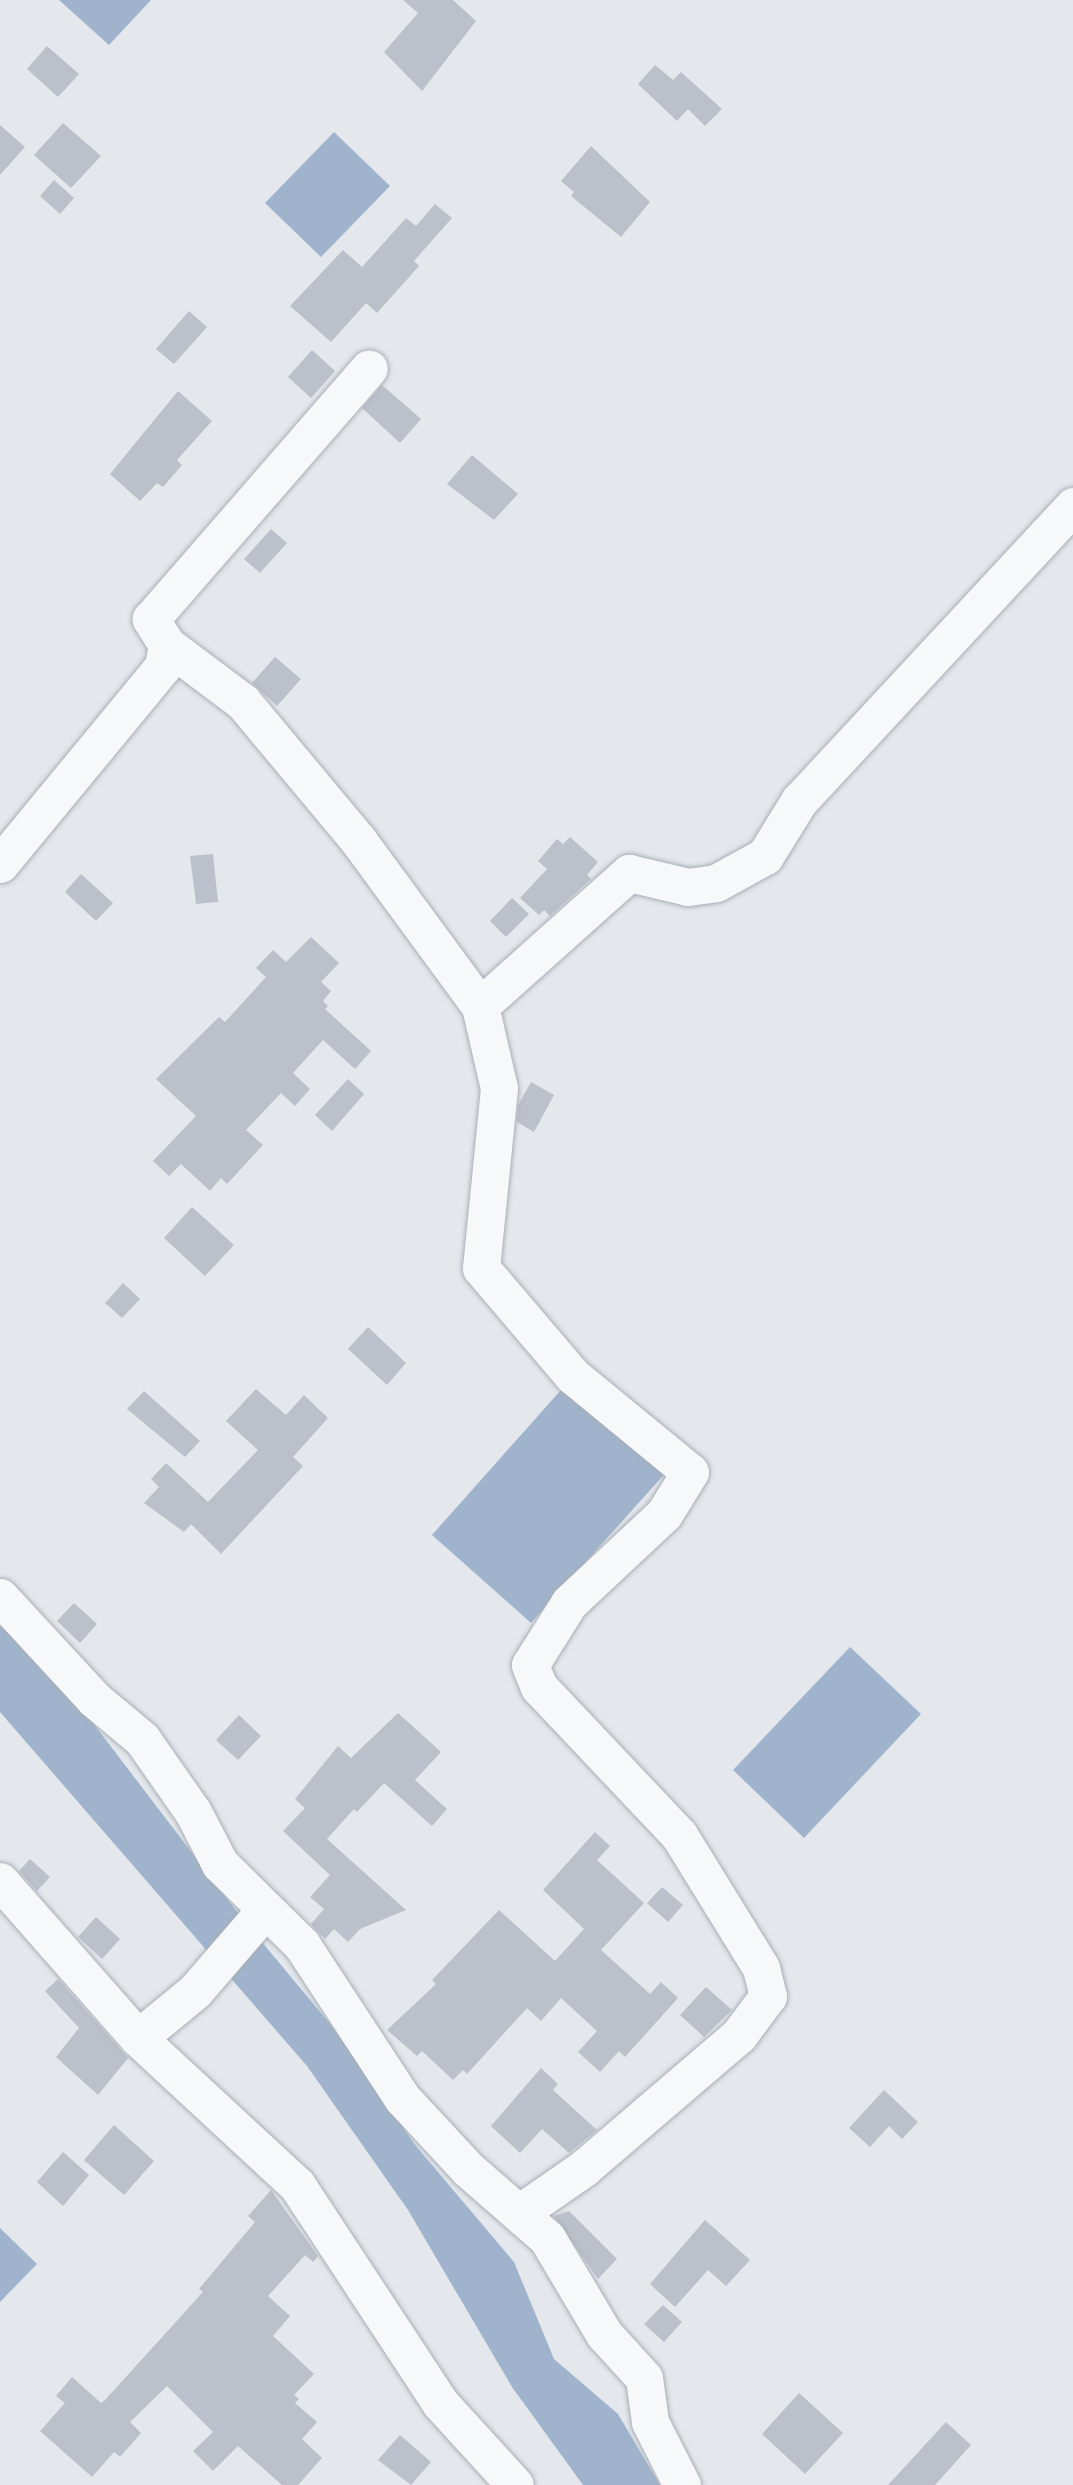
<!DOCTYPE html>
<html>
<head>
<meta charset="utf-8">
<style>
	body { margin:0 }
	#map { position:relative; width:1073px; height:2485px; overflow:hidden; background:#e4e7ec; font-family:Manrope,sans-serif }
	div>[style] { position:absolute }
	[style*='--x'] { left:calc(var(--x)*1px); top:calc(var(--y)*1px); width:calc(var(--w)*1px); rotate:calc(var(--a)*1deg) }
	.water>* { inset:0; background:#9fb4cc }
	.building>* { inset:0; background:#bbc0ca }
	.roads { filter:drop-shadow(0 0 2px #a9aeb7) drop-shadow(0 0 2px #a9aeb7) }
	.minor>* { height:37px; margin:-18.5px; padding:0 18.5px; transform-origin:18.5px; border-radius:18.5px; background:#f7f8fa }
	span { translate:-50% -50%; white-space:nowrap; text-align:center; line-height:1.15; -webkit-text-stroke:5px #f4f6f9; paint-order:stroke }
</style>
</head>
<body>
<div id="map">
	<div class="water">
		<div style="clip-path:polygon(59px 0,151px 0,109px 45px)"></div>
		<div style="clip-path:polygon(334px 132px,390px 186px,321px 257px,265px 203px)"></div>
		<div style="clip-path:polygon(569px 1381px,669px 1469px,531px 1623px,432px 1535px)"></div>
		<div style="clip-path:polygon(0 1626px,54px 1672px,241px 1917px,331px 2025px,416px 2146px,514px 2262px,554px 2359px,618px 2414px,660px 2485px,583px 2485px,512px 2387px,408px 2210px,307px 2066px,0 1712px)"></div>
		<div style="clip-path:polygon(850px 1647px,921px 1714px,804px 1838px,733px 1770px)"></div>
		<div style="clip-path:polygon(0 2228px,37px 2264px,0 2302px)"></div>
	</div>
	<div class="building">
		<div style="clip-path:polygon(403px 0,453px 0,476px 21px,422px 91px,384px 52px,418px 13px)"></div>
		<div style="clip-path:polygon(47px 46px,79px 74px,58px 97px,27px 69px)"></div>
		<div style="clip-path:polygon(655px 65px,673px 80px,681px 72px,722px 109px,705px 126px,688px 109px,677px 121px,638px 84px)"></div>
		<div style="clip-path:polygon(63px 123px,101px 156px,71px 188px,34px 155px)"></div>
		<div style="clip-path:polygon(0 125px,25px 147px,0 175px)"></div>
		<div style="clip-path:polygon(591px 146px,650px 202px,621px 237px,571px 196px,574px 192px,561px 181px)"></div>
		<div style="clip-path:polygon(54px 180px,74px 198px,60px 214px,40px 196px)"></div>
		<div style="clip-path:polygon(435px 204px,452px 218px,414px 261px,419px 266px,377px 313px,366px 303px,331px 342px,290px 306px,343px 250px,362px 267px,406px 218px,416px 226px)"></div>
		<div style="clip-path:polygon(189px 311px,207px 327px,174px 364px,156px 349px)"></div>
		<div style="clip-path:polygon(312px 350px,335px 371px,311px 398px,288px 377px)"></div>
		<div style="clip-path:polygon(382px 385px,421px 419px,400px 443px,362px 408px)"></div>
		<div style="clip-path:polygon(178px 391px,212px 421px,177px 460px,182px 465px,163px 487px,157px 483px,140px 501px,110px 474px)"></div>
		<div style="clip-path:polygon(472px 455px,518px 494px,494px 520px,447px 484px)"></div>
		<div style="clip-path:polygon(271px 529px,287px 543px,260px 573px,244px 559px)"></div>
		<div style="clip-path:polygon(275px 657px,301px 679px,277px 706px,252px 683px)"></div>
		<div style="clip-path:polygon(570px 837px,598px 862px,587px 875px,591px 879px,550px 916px,544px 910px,539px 915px,520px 898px,547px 869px,538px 861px,557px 839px,563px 844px)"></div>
		<div style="clip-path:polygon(213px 854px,218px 902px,196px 904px,190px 856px)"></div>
		<div style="clip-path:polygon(81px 874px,113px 903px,96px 921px,65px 892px)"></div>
		<div style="clip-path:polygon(512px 898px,529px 914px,506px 937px,490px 921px)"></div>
		<div style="clip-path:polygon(311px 937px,339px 963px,321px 982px,331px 991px,323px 1001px,328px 1006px,325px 1009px,371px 1051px,355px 1069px,323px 1040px,293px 1073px,310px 1089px,295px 1106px,281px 1093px,246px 1130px,263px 1145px,227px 1184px,221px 1178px,210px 1191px,181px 1164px,169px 1176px,153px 1161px,196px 1116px,156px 1079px,219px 1017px,225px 1022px,266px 977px,256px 968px,273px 950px,286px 962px)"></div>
		<div style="clip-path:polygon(348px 1079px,364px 1094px,332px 1131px,315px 1115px)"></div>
		<div style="clip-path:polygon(531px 1082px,554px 1095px,534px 1132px,517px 1122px,518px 1105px)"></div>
		<div style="clip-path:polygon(192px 1207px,234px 1245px,205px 1276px,164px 1238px)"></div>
		<div style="clip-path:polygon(123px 1283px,140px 1299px,122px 1318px,105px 1303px)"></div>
		<div style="clip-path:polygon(368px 1327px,406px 1363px,387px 1385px,348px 1349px)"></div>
		<div style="clip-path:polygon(256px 1389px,286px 1415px,304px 1395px,328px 1418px,293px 1457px,303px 1466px,221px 1554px,191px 1524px,184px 1532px,144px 1503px,159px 1487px,151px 1479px,166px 1463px,208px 1502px,258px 1450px,226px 1421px)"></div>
		<div style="clip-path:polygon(144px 1391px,200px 1441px,185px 1457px,127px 1409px)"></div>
		<div style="clip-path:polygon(74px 1603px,97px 1624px,80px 1643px,57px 1621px)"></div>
		<div style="clip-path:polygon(398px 1713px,441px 1752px,415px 1780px,447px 1809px,432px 1826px,384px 1783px,357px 1812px,354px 1809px,327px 1839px,406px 1910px,360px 1929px,348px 1942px,334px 1929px,325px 1939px,311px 1924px,324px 1909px,310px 1897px,330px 1875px,283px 1831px,305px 1808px,295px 1799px,338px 1746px,351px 1758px)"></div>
		<div style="clip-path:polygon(239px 1715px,261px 1736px,238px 1760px,216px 1740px)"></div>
		<div style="clip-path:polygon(595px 1832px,610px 1846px,597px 1860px,644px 1903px,601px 1950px,650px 1994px,661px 1982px,678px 1998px,625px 2057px,619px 2051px,600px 2072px,578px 2052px,597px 2031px,561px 1998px,541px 2021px,527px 2008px,467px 2074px,463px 2070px,453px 2080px,422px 2051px,417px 2056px,387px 2030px,436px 1984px,432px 1980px,499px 1910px,555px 1961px,584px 1929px,543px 1890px)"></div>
		<div style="clip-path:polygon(30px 1859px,50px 1877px,37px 1891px,19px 1871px)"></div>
		<div style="clip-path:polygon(662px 1887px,683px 1905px,668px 1922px,647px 1903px)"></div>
		<div style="clip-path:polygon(96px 1917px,120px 1939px,102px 1959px,78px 1937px)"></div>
		<div style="clip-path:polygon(58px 1979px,128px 2058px,98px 2095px,56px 2057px,79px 2028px,45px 1991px)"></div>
		<div style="clip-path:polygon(706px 1987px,732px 2010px,704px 2037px,680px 2015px)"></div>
		<div style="clip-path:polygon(541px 2068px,558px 2084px,553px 2090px,597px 2130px,569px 2153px,542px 2129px,520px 2153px,491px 2126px)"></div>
		<div style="clip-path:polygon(884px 2090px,918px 2122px,902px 2139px,889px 2126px,870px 2147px,849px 2128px)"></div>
		<div style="clip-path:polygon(114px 2125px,154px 2161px,124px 2195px,84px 2160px)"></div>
		<div style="clip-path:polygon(63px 2152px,89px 2175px,63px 2206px,37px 2182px)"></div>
		<div style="clip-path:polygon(271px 2190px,318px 2256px,313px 2262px,305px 2255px,268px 2296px,290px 2316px,273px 2336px,314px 2374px,294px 2395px,299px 2399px,295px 2403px,317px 2422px,302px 2439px,322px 2458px,298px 2485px,282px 2485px,238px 2446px,213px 2471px,193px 2451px,213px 2432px,167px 2386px,130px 2422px,141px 2433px,120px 2457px,114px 2452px,92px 2477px,40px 2431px,65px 2403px,56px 2396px,72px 2377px,101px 2403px,105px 2400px,203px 2292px,199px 2289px,255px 2222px,248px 2216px)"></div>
		<div style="clip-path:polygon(569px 2211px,617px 2259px,598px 2279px,554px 2216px)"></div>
		<div style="clip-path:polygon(705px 2220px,750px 2260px,726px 2286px,708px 2270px,675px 2307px,650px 2284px)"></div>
		<div style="clip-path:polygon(663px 2305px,682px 2322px,664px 2342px,644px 2324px)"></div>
		<div style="clip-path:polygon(799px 2393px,843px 2433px,805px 2474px,762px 2434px)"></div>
		<div style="clip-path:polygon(946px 2422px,971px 2445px,935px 2485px,888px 2485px)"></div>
		<div style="clip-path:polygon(400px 2435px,431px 2462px,411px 2485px,378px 2460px)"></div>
	</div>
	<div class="roads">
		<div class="minor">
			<div style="--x:167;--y:645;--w:95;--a:36.9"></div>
			<div style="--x:243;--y:702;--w:180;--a:50.2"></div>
			<div style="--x:358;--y:840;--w:206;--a:53.7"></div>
			<div style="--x:480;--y:1006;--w:84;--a:77"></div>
			<div style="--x:499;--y:1088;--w:181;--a:95.7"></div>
			<div style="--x:481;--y:1268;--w:142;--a:49.6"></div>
			<div style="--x:573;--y:1376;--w:151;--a:39.4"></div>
			<div style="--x:690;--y:1472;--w:49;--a:121.8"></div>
			<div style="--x:664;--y:1514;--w:130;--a:136.9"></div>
			<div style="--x:569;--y:1603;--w:73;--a:122.2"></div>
			<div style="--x:530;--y:1665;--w:24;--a:68"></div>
			<div style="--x:539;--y:1687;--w:204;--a:46.6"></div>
			<div style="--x:679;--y:1835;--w:156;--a:58.3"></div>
			<div style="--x:761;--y:1968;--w:29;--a:76"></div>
			<div style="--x:768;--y:1996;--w:49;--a:126.6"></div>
			<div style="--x:739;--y:2035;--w:204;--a:139.4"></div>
			<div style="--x:584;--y:2168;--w:79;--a:145.3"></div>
			<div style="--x:0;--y:864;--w:256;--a:-50.5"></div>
			<div style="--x:163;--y:666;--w:21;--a:-79"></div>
			<div style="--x:167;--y:645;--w:31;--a:-122"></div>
			<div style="--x:151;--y:619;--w:332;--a:-49"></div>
			<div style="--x:480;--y:1006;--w:200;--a:-41.8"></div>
			<div style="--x:629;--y:873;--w:61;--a:13.3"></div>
			<div style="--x:688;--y:887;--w:28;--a:-8"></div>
			<div style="--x:716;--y:883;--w:56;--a:-28.9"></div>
			<div style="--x:765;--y:856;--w:65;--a:-58.3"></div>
			<div style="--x:799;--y:801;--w:403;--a:-47.1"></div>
			<div style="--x:0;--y:1597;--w:139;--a:47.3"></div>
			<div style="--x:94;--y:1699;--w:62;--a:39.8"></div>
			<div style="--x:142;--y:1739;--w:89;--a:55.1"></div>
			<div style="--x:193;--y:1812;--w:59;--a:62.6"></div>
			<div style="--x:220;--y:1864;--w:115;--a:44.6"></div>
			<div style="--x:302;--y:1945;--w:183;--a:56.8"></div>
			<div style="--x:402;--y:2098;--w:98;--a:47.1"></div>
			<div style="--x:469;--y:2170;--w:103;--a:41.1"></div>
			<div style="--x:547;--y:2238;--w:112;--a:59.3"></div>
			<div style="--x:604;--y:2334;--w:59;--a:47.7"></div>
			<div style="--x:644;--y:2378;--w:44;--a:82.2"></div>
			<div style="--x:650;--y:2422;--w:71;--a:63.1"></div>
			<div style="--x:0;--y:1881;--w:209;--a:48.7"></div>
			<div style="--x:138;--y:2038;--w:217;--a:42.8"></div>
			<div style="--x:297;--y:2185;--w:261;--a:56.7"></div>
			<div style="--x:440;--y:2403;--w:111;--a:47.6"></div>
			<div style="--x:138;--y:2038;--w:74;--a:-39.5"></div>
			<div style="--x:195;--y:1991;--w:106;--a:-49.2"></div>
		</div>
	</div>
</div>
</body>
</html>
